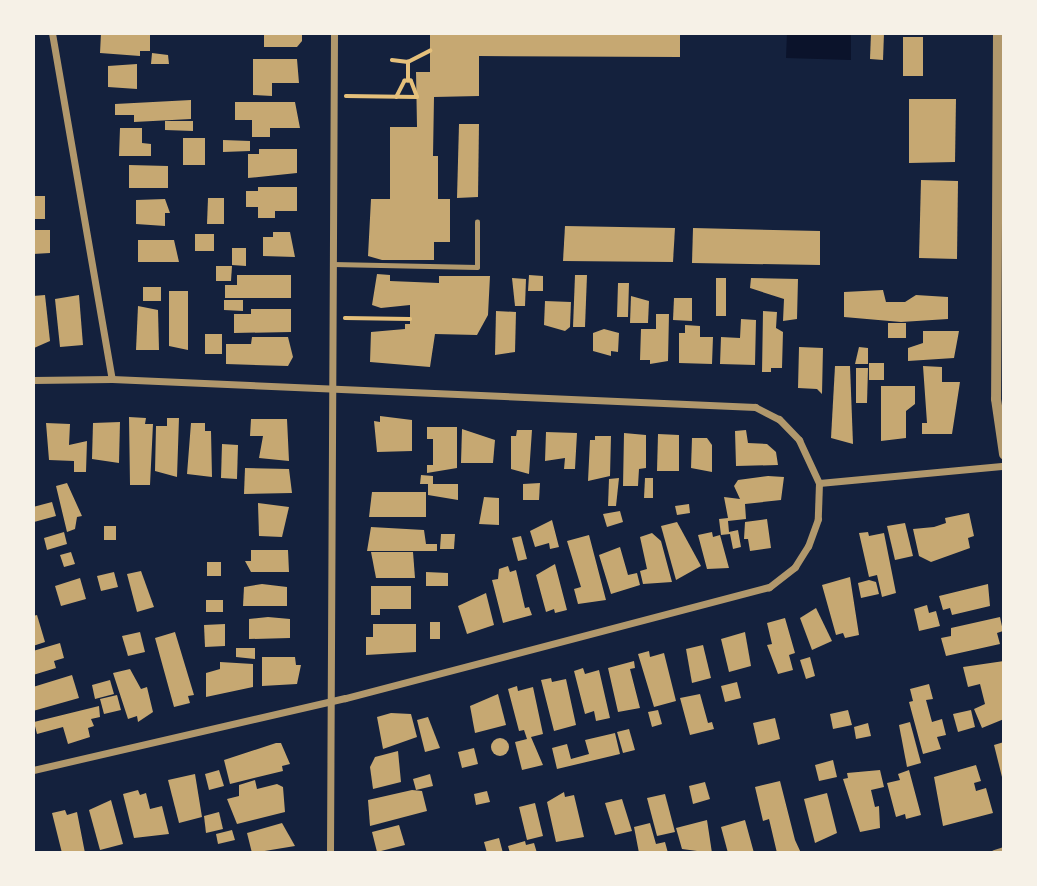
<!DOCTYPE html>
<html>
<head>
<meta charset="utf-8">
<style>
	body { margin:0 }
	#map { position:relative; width:1037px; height:886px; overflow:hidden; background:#14213d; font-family:Overpass,sans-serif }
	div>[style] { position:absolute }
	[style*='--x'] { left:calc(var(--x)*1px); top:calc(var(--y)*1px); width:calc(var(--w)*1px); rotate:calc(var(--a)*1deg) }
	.water>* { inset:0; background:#0b132b }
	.building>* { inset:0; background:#c6a872 }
	.round { border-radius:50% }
	.path>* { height:3.5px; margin:-1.75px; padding:0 1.75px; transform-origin:1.75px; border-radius:1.75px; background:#e5c07b }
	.service>* { height:4.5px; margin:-2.25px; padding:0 2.25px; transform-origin:2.25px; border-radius:2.25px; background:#b1986c }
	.minor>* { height:7px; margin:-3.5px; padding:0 3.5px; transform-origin:3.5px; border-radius:3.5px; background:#b1986c }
	.tertiary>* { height:10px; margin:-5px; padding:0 5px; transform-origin:5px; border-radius:5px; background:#b1986c }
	span { translate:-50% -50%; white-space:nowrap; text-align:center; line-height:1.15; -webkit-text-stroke:6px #f6f1e7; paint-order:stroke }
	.frame { position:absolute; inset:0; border:35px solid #f6f1e7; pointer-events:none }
</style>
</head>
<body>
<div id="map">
	<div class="water">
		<div style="clip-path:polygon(787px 33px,851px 33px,851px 60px,786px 58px)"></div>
	</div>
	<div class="building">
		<div style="clip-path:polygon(101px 33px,150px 33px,150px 51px,140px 51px,140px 56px,100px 53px)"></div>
		<div style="clip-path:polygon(264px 33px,302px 33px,302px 41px,297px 47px,264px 47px)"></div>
		<div style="clip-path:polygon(430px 33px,680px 33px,680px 57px,479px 56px,479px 96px,434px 97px,433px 156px,438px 156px,438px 199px,450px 199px,450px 242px,434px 242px,434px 260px,382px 260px,368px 256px,371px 199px,390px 199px,390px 127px,417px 127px,416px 72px,430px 72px)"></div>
		<div style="clip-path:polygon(871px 33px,884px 33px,883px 60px,870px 59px)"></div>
		<div style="clip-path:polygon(903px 37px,923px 37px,923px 76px,903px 76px)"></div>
		<div style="clip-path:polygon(152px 53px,168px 55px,169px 64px,151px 64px)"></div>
		<div style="clip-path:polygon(253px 59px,297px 59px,299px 83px,272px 83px,272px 96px,253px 95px)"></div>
		<div style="clip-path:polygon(137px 64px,137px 89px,108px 87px,108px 66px)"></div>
		<div style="clip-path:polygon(909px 99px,956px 99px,955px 162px,909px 163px)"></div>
		<div style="clip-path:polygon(191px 100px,191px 119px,134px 122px,134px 115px,115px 115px,115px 104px)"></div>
		<div style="clip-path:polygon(235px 102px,295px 102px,300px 128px,270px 128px,270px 137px,252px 137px,252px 120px,235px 120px)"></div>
		<div style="clip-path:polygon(165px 121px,193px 121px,193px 131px,165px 130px)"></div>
		<div style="clip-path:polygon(459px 124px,479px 124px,478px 197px,457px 198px)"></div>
		<div style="clip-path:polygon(120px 128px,142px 128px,142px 143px,151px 144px,151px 156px,119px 156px)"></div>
		<div style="clip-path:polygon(183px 138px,205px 138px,205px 165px,183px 165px)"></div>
		<div style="clip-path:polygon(223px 140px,250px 141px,250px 151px,223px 152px)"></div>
		<div style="clip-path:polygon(259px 149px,297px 149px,297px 173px,248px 178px,248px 154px,259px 154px)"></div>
		<div style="clip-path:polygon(129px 165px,168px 166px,168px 188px,129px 188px)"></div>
		<div style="clip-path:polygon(921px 180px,958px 181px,957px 259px,919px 258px)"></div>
		<div style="clip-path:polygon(258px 187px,297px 187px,297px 211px,275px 211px,275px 218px,258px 218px,258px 207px,246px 207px,246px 191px,258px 191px)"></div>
		<div style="clip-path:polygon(33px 196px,45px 196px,45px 219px,33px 219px)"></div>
		<div style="clip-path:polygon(208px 198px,224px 198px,224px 224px,207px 224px)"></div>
		<div style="clip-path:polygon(165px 199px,170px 213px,165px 213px,165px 226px,136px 224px,136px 200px)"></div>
		<div style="clip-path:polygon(565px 226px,675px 228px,673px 262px,563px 261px)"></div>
		<div style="clip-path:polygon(693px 228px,820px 231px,820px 265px,692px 263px)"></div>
		<div style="clip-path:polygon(33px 230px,50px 230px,50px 253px,33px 254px)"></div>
		<div style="clip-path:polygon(273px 232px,290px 232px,295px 257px,263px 256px,263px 237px,273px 237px)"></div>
		<div style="clip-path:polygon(195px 234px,214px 234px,214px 251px,195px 251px)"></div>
		<div style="clip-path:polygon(138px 240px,174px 240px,179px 262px,138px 262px)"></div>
		<div style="clip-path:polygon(232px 248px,246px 248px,246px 266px,232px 265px)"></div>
		<div style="clip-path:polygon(216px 266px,232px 266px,231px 281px,216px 281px)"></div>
		<div style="clip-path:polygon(377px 274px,390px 275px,390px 281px,439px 283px,439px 276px,490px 276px,488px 315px,477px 335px,435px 334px,430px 367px,370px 362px,371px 332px,405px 329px,405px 324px,410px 324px,410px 305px,381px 308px,372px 305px)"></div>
		<div style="clip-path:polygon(237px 275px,291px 275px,291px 298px,225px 298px,225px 285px,237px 285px)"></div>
		<div style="clip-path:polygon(529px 275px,543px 276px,543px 291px,528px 291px)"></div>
		<div style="clip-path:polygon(575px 275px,587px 275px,585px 327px,573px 327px)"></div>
		<div style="clip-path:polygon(512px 278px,526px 279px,525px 306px,515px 306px)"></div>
		<div style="clip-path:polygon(716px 278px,726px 278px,726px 316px,716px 316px)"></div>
		<div style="clip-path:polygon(751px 278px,798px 279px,797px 319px,783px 321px,784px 299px,750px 288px)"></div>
		<div style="clip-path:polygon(618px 283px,629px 283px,628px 317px,617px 317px)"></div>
		<div style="clip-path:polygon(143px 287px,161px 287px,161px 301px,143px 301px)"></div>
		<div style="clip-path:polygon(883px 290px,886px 302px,905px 302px,916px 295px,948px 297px,948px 319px,901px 322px,844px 317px,844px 292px)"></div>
		<div style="clip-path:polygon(169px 291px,188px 291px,188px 350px,169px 346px)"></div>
		<div style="clip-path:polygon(45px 295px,50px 341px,34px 348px,33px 296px)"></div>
		<div style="clip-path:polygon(79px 295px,83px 345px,60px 347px,55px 299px)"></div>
		<div style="clip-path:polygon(631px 296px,649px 301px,648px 323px,630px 323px)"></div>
		<div style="clip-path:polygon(674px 298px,692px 298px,692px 321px,673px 320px)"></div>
		<div style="clip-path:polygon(224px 300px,243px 300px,243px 311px,224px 310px)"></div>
		<div style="clip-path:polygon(545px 301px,571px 302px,570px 327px,565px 331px,544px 325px)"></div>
		<div style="clip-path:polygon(138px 306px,158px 310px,159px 350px,136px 350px)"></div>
		<div style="clip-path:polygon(251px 309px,291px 309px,291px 332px,234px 333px,234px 314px,251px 314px)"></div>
		<div style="clip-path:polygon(496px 311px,516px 312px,515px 352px,495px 355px)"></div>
		<div style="clip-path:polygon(763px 311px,777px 312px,776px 328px,783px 332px,782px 368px,771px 368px,771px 372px,762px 372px)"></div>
		<div style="clip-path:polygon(656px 314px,669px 314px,668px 361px,650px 364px,650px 360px,640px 360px,641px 329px,656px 329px)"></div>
		<div style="clip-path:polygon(741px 319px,756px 320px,755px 365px,720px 364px,721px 337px,740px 338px)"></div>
		<div style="clip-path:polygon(888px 323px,906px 323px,906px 338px,888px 338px)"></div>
		<div style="clip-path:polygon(685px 325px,700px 326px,700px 337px,713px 337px,712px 364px,679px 363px,679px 333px,685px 333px)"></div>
		<div style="clip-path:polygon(604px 329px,619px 333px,618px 352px,611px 351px,611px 356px,593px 351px,593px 333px)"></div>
		<div style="clip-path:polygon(923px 331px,959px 331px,954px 358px,908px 361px,908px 348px,923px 343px)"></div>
		<div style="clip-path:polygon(205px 334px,222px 334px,222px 354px,205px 354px)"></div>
		<div style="clip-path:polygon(252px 337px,288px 337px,293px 357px,288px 366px,226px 364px,226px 344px,251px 344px)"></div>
		<div style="clip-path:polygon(799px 347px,823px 348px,822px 394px,817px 389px,798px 388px)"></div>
		<div style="clip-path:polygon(859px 347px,868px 348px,868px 364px,855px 364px)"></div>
		<div style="clip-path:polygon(869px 363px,884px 363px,884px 380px,869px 380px)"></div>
		<div style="clip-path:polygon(835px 366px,850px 366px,853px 444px,831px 438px)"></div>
		<div style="clip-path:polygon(923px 366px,942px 367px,942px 382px,960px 382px,952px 434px,922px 434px,922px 423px,927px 423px)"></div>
		<div style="clip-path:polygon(856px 368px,868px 368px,867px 403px,856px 403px)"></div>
		<div style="clip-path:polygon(881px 386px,915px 386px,915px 404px,906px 411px,906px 438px,881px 441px)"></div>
		<div style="clip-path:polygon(380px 416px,412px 420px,412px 451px,377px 452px,374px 421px,380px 422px)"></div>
		<div style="clip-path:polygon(129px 417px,146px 418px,145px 424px,153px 424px,150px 485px,130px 485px)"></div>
		<div style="clip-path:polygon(167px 418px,179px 418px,177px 477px,155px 471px,156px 426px,167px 426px)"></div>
		<div style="clip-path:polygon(251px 419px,287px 419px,289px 461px,259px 458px,263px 436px,250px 436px)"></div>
		<div style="clip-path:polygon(120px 422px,119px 463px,92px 459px,93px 423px)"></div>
		<div style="clip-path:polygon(46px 423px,70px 424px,69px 445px,87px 441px,86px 472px,74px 472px,74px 461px,49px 460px)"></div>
		<div style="clip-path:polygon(191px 423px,205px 423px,205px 431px,211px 431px,212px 477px,187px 474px)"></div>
		<div style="clip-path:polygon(427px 427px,457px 427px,457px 468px,427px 473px,427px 465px,433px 465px,433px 439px,427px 439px)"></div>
		<div style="clip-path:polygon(462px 429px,495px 440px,493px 463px,461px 463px)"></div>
		<div style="clip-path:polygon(517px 430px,532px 430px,529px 474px,511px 469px,511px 436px,516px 436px)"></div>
		<div style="clip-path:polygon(746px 430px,748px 443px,767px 444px,776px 452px,778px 465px,736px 466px,735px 431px)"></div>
		<div style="clip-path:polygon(546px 432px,577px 433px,575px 469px,564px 469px,565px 458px,545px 461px)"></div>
		<div style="clip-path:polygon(624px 433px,646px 435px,646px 468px,639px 469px,638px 486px,623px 486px)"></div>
		<div style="clip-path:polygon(658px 434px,679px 435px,679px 471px,657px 471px)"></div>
		<div style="clip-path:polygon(595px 436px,611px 436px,610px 476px,588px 481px,590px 440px,595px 440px)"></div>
		<div style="clip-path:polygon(692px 438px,707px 438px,712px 445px,712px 472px,691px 468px)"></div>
		<div style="clip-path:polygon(222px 444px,238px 445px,237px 479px,221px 478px)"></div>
		<div style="clip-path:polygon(245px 468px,289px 469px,292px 493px,244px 494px)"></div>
		<div style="clip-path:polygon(421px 475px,433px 476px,433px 484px,458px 484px,458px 500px,428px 495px,428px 484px,420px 484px)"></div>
		<div style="clip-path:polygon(768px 476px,784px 477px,781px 500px,745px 504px,746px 519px,728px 521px,729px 532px,738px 530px,741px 547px,733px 549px,730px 534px,721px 535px,719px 519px,728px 518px,724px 497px,740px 499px,734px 486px,738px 480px)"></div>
		<div style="clip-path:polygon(619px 478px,616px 506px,608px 506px,609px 479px)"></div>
		<div style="clip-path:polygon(645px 478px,653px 478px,653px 498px,644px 498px)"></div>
		<div style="clip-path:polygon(67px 483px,82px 516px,77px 517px,75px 529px,67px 532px,56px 486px)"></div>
		<div style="clip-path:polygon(540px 483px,539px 500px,523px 500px,523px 484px)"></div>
		<div style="clip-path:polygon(372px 492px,426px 492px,426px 517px,369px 517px)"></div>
		<div style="clip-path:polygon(484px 497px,499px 498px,499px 525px,479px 524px)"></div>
		<div style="clip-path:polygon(52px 502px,56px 516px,34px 522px,33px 507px)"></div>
		<div style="clip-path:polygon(258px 503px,289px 507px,282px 537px,259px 536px)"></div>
		<div style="clip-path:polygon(689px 504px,690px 513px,677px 515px,675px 506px)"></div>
		<div style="clip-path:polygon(620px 511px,623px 522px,607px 527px,603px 514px)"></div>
		<div style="clip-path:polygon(969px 513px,974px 536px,968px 538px,970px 548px,931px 562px,919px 556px,913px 529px,934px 527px,946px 523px,945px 518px)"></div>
		<div style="clip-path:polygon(767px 519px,771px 548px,750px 551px,748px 539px,744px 539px,745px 522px)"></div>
		<div style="clip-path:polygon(552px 520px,559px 547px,550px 549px,549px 543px,535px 547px,530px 531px)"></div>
		<div style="clip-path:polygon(677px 522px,701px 566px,676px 580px,661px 526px)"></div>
		<div style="clip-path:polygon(905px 523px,913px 556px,895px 560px,887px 526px)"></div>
		<div style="clip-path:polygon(104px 526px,116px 526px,116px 540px,104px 540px)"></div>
		<div style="clip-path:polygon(371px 527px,424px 530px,426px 544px,437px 544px,437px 551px,367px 551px)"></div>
		<div style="clip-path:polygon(64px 532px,67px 544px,47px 550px,44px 538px)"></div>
		<div style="clip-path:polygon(712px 532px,713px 537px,720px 535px,729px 568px,707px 569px,698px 535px)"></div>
		<div style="clip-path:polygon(868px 532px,869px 536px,884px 533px,896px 593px,882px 597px,877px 575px,869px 577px,859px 533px)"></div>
		<div style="clip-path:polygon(652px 533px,661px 541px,672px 582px,643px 584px,640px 571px,647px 569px,640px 537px)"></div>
		<div style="clip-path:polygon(441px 534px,455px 534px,454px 549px,440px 549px)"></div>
		<div style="clip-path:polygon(589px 535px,606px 600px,578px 604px,574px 589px,581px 587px,567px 541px)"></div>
		<div style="clip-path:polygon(521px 536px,527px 559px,518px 561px,512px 538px)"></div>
		<div style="clip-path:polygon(620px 547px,628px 575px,637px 573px,640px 585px,611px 594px,599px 555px)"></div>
		<div style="clip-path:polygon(251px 550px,288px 550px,289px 572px,251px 572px,245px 561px,251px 561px)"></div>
		<div style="clip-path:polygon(71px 552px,75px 564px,64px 567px,60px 555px)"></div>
		<div style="clip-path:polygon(371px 552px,413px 552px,415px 578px,376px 578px)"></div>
		<div style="clip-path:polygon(207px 562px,221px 562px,221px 576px,207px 576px)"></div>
		<div style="clip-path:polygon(555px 564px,567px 610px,555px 613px,554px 609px,546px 612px,536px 575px)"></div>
		<div style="clip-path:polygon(508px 566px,510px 572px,516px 570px,525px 608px,529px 607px,532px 615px,503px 623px,492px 580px,498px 579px,499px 569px)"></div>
		<div style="clip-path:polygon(141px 571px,154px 607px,137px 612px,127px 574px)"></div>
		<div style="clip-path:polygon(114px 572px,118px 587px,101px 591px,97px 576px)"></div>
		<div style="clip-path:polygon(426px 572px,448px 573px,448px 586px,426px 586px)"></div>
		<div style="clip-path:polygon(850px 577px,859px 635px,845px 638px,843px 633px,836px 635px,822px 585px)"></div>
		<div style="clip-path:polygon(80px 578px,86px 599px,61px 606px,55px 586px)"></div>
		<div style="clip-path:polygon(869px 580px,876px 582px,879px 594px,861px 598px,858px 583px)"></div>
		<div style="clip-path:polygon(262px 584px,287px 587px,287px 606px,243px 606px,244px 587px)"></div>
		<div style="clip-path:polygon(988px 584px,990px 606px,952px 615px,950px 608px,943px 610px,939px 596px)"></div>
		<div style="clip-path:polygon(371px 586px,411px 586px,411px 609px,380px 609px,380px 615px,371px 615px)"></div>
		<div style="clip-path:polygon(486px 593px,494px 625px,467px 634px,458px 606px)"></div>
		<div style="clip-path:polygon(206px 600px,223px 600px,223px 612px,206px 612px)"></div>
		<div style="clip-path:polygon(927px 605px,929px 613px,936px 611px,940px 626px,919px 631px,914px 609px)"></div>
		<div style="clip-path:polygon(816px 608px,832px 641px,812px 650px,800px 618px)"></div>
		<div style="clip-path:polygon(37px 615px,45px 642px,33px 646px,33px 616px)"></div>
		<div style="clip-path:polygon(268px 617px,290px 619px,290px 638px,249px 639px,249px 619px)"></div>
		<div style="clip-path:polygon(1000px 617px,1003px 631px,997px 633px,1000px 644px,946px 656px,941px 638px,951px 636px,951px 628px)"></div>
		<div style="clip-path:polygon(785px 618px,795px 653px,789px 655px,793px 670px,778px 674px,767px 645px,772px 644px,767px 623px)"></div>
		<div style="clip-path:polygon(430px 622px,440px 622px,440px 639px,430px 639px)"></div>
		<div style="clip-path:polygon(225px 624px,225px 646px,205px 647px,204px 625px)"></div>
		<div style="clip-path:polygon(373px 624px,416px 624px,416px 652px,366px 655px,366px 637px,373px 637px)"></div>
		<div style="clip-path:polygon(140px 632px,145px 652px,128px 656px,122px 636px)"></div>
		<div style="clip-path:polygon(175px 632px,194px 695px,188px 696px,190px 703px,174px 707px,155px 638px)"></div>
		<div style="clip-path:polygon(745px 632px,751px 666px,729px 672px,721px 639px)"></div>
		<div style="clip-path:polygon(60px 643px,64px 658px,54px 661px,56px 668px,33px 675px,33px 651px)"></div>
		<div style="clip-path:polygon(703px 645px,711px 678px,692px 683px,686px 649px)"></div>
		<div style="clip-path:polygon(236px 648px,255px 648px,255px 659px,236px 657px)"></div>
		<div style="clip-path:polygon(649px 651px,650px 657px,664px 653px,676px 701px,654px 707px,638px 654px)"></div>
		<div style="clip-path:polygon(262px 657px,295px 657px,296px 665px,301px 665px,297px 684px,262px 686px)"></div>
		<div style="clip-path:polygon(810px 657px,815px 676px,806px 679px,800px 660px)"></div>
		<div style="clip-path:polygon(634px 661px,635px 668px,630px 669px,640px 708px,618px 712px,608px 668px)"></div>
		<div style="clip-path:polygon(1004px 661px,1004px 719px,982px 728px,974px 709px,985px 704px,980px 684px,968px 687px,963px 667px)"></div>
		<div style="clip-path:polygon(220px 662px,253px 664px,253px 687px,206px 697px,206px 673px,220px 669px)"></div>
		<div style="clip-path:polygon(583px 668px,585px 674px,599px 670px,610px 718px,596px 721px,594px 711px,585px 714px,574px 671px)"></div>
		<div style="clip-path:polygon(130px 669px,141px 689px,147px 687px,153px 712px,138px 722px,137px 716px,128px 719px,113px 673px)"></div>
		<div style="clip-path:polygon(72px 675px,79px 698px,33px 711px,33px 687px)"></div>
		<div style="clip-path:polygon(551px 678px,552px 682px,566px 679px,576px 725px,554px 731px,541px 680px)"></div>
		<div style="clip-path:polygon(110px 680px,114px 694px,95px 699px,92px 685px)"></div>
		<div style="clip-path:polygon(737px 682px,741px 698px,725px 702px,721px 686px)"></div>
		<div style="clip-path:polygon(929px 684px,933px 699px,926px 700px,932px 722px,942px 719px,946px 735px,937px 737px,941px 749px,923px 754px,909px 702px,913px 701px,910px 689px)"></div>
		<div style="clip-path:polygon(517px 686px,518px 691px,533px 687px,543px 734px,531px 737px,543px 765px,522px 770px,515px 742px,527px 739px,524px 730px,519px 731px,508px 689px)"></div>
		<div style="clip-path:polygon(498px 694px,506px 725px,475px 733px,470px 706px)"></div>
		<div style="clip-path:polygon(700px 694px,708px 723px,712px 722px,714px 729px,690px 735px,680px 698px)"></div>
		<div style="clip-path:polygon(117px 695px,121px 710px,104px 714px,100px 699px)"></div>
		<div style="clip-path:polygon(99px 706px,100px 717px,91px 719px,94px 726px,88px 728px,90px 737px,68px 744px,63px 727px,37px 734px,34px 722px)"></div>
		<div style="clip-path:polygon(658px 710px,662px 724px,652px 727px,648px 712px)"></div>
		<div style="clip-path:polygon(848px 710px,852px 725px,833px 729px,830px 714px)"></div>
		<div style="clip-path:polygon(971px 710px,975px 727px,958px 732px,953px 714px)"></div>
		<div style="clip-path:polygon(391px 713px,411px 714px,417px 737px,383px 749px,377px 717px)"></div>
		<div style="clip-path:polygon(428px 717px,440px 748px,425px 752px,417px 720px)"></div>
		<div style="clip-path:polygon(775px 718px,780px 739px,758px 745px,753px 723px)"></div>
		<div style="clip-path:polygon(910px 722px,921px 763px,907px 767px,899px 725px)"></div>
		<div style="clip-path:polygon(868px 723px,871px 736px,856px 739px,854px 727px)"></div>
		<div style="clip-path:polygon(629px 729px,635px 750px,623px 753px,617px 732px)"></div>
		<div style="clip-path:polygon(615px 733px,620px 754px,557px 769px,552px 748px,567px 744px,571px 759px,589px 754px,585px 740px)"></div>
		<div class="round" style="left:491px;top:738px;width:18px;height:18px"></div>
		<div style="clip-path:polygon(1004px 742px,1004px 781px,1003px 781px,994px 745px)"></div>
		<div style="clip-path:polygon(276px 743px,281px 743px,290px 764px,282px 766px,283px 771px,230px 784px,224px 760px)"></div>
		<div style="clip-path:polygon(474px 748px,478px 764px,462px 768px,458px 752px)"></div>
		<div style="clip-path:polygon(398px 751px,401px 782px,373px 789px,370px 767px,375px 757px)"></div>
		<div style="clip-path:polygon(833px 760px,837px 777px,819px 781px,815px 765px)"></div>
		<div style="clip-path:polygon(976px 765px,981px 781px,974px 783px,976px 791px,986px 788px,993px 813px,943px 826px,934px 777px)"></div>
		<div style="clip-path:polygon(219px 770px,224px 786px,209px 790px,205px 774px)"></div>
		<div style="clip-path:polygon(880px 770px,884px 787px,871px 790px,875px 807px,879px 806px,880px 828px,860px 832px,843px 779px,848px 778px,847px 773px)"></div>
		<div style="clip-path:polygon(909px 770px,921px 815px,906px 819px,905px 814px,896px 817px,887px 783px,900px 780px,898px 774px)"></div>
		<div style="clip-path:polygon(195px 774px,202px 817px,179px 823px,168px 780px)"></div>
		<div style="clip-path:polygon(430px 774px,433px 786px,416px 790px,413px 779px)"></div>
		<div style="clip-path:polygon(255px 780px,257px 789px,277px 784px,283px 787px,285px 812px,237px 824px,227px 799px,239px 796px,239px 785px)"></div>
		<div style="clip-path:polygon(780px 781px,795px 840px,801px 853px,777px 853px,769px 819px,763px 821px,755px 787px)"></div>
		<div style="clip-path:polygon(705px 782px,710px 799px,693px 804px,689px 786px)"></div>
		<div style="clip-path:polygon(138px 790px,140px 795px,146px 793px,150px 809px,162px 806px,169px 834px,134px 838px,123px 794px)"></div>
		<div style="clip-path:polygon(412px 790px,422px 791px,427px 811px,370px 826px,368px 800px)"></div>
		<div style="clip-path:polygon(487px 791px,490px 802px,476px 805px,474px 794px)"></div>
		<div style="clip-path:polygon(564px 792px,565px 797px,574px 795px,584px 837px,556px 842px,547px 802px)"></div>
		<div style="clip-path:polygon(827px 793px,837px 833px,815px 843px,804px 799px)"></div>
		<div style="clip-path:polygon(665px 794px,675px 832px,657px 836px,647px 798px)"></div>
		<div style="clip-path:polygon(622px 799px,632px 831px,615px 835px,605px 803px)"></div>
		<div style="clip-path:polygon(111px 800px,123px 844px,100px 850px,89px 810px)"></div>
		<div style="clip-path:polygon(535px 803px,543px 836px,527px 840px,519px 807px)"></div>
		<div style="clip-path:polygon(65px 810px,67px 815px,77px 812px,85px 853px,62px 853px,52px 813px)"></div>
		<div style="clip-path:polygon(219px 812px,223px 829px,206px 833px,204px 816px)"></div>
		<div style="clip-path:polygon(707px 820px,712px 853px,682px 849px,676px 828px)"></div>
		<div style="clip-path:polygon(745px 820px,754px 853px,728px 853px,721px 827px)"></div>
		<div style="clip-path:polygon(282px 823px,295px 846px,252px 853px,247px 833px)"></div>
		<div style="clip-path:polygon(650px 823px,656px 844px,665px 842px,668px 853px,639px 853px,634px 827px)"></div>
		<div style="clip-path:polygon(399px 825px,405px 845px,377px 852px,372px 832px)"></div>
		<div style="clip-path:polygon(232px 830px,235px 840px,218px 844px,216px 834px)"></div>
		<div style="clip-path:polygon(499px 838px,503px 853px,487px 853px,484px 842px)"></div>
		<div style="clip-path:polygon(525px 841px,526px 845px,534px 843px,537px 853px,510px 853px,508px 846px)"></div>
	</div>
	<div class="path">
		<div style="--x:392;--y:60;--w:16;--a:7"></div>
		<div style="--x:408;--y:81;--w:19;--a:-90"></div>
		<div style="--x:408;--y:62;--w:25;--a:-27"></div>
		<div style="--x:346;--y:96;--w:71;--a:0.8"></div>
		<div style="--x:417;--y:97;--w:17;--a:-111"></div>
		<div style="--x:411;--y:81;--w:6;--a:180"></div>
		<div style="--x:405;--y:81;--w:18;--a:117"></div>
		<div style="--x:345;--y:318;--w:65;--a:0.9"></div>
	</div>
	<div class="service">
		<div style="--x:333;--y:264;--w:144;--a:1.2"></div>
		<div style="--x:477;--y:267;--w:45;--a:-90"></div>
	</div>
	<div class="minor">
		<div style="--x:52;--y:33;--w:351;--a:80.2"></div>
		<div style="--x:33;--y:380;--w:79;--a:-0.7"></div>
		<div style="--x:112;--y:379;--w:644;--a:2.49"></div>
		<div style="--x:755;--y:407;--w:27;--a:27"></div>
		<div style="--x:779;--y:419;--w:29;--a:46"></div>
		<div style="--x:799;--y:440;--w:47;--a:65.1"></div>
		<div style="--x:819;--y:483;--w:36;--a:92"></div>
		<div style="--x:818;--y:519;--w:29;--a:110"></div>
		<div style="--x:808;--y:546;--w:25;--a:122"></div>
		<div style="--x:795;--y:567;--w:33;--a:142"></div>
		<div style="--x:769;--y:587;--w:438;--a:165.3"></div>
		<div style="--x:345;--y:698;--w:320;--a:167"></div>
		<div style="--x:819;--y:483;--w:186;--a:-5.3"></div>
		<div style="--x:330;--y:853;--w:820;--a:-89.72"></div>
		<div style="--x:994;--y:853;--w:10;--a:-17"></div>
	</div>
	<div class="tertiary">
		<div style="--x:998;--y:33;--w:366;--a:90.3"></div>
		<div style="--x:996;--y:399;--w:56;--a:81.7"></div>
	</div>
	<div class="frame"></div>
</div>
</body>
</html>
